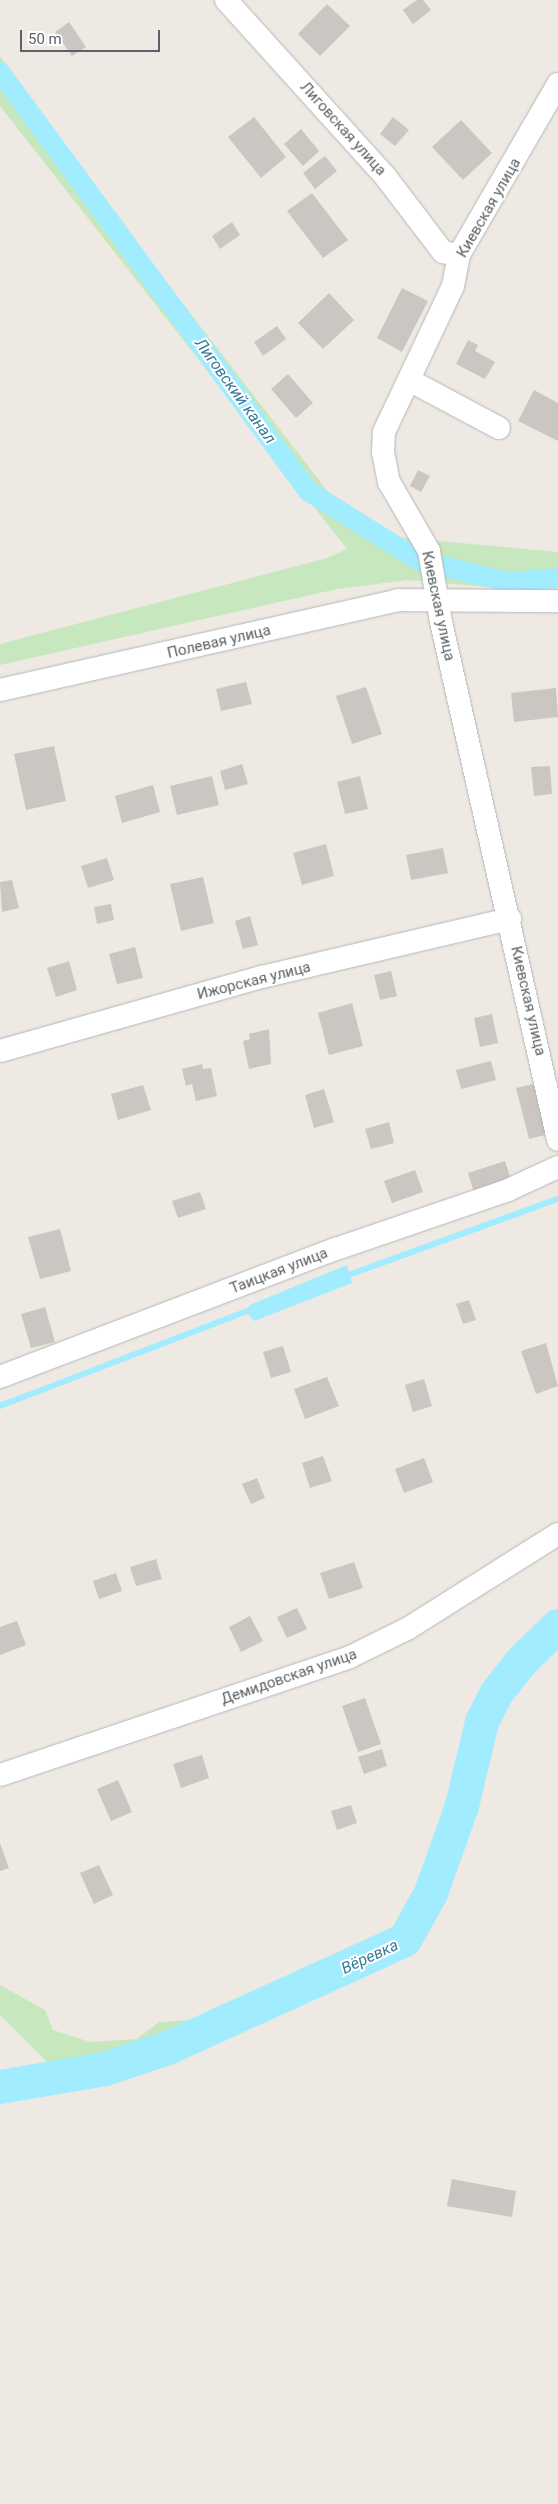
<!DOCTYPE html>
<html>
<head>
<meta charset="utf-8">
<style>
	body { margin:0 }
	#map { position:relative; width:558px; height:2504px; overflow:hidden; background:#eee9e2; font-family:Roboto,sans-serif }
	div>[style] { position:absolute }
	[style*='--x'] { left:calc(var(--x)*1px); top:calc(var(--y)*1px); width:calc(var(--w)*1px); rotate:calc(var(--a)*1deg) }
	.green>* { inset:0; background:#c7e7be }
	.water>* { inset:0; background:#a1ecff }
	.stream>* { height:5.5px; margin:-2.75px; padding:0 2.75px; transform-origin:2.75px; border-radius:2.75px; background:#a1ecff }
	.canal>* { height:20px; margin:-10px; padding:0 10px; transform-origin:10px; border-radius:10px; background:#a1ecff }
	.river>* { height:34px; margin:-17px; padding:0 17px; transform-origin:17px; border-radius:17px; background:#a1ecff }
	.building>* { inset:0; background:#cbc6c2 }
	.roads { filter:drop-shadow(0 0 1px #b3b7ba) drop-shadow(0 0 1px #b3b7ba) }
	.minor>* { height:22px; margin:-11px; padding:0 11px; transform-origin:11px; border-radius:11px; background:#fff }
	span { translate:-50% -50%; white-space:nowrap; text-align:center; line-height:1.15; -webkit-text-stroke:4px #fff; paint-order:stroke }
	.street-label { font-size:15px; color:#5b6164 }
	.water-label { font-size:16px; color:#347c99; font-style:italic }
	.scale { position:absolute; left:20px; top:30px; width:140px; height:22px; box-sizing:border-box; border:2px solid #5b6164; border-top:0; padding-left:6px; font-size:15px; line-height:18px; white-space:nowrap; color:#5b6164; -webkit-text-stroke:4px #fff; paint-order:stroke }
</style>
</head>
<body>
<div id="map">
	<div class="green">
		<div style="clip-path:polygon(0 56px,99px 195px,332px 497px,387px 534px,405px 538px,558px 552px,558px 585px,513px 589px,408px 580px,337px 589px,0 665px,0 644px,327px 558px,347px 549px,0 106px)"></div>
		<div style="clip-path:polygon(287px 1976px,300px 1994px,187px 2047px,111px 2073px,63px 2078px,0 2015px,0 1985px,45px 2010px,53px 2030px,90px 2042px,137px 2039px,159px 2022px,193px 2020px)"></div>
	</div>
	<div class="water">
		<div style="clip-path:polygon(347px 1265px,352px 1283px,254px 1321px,246px 1311px,250px 1305px)"></div>
	</div>
	<div class="stream">
		<div style="--x:346;--y:1276;--w:226;--a:-20"></div>
		<div style="--x:0;--y:1406;--w:271;--a:-21"></div>
	</div>
	<div class="canal">
		<div style="--x:0;--y:72;--w:520;--a:53.68"></div>
		<div style="--x:308;--y:491;--w:132;--a:32"></div>
		<div style="--x:420;--y:561;--w:90;--a:13.4"></div>
		<div style="--x:508;--y:582;--w:50;--a:-4.6"></div>
	</div>
	<div class="river">
		<div style="--x:0;--y:2087;--w:107;--a:-9.7"></div>
		<div style="--x:105;--y:2069;--w:66;--a:-18.4"></div>
		<div style="--x:168;--y:2048;--w:260;--a:-24.5"></div>
		<div style="--x:405;--y:1940;--w:54;--a:-61"></div>
		<div style="--x:431;--y:1893;--w:92;--a:-70.4"></div>
		<div style="--x:462;--y:1806;--w:86;--a:-76.6"></div>
		<div style="--x:482;--y:1722;--w:31;--a:-63"></div>
		<div style="--x:496;--y:1694;--w:42;--a:-51.8"></div>
		<div style="--x:522;--y:1661;--w:50;--a:-44.2"></div>
	</div>
	<div class="building">
		<div style="clip-path:polygon(417px 0,423px 0,431px 10px,413px 24px,403px 10px)"></div>
		<div style="clip-path:polygon(327px 4px,350px 26px,320px 56px,298px 34px)"></div>
		<div style="clip-path:polygon(69px 22px,86px 47px,72px 56px,55px 32px)"></div>
		<div style="clip-path:polygon(254px 117px,286px 157px,261px 178px,228px 137px)"></div>
		<div style="clip-path:polygon(393px 117px,409px 130px,395px 146px,380px 134px)"></div>
		<div style="clip-path:polygon(461px 120px,492px 153px,463px 180px,432px 147px)"></div>
		<div style="clip-path:polygon(301px 129px,319px 151px,303px 166px,284px 144px)"></div>
		<div style="clip-path:polygon(325px 156px,337px 171px,315px 189px,303px 173px)"></div>
		<div style="clip-path:polygon(312px 193px,348px 240px,323px 258px,287px 211px)"></div>
		<div style="clip-path:polygon(232px 222px,240px 235px,220px 249px,212px 236px)"></div>
		<div style="clip-path:polygon(402px 288px,428px 301px,402px 352px,377px 338px)"></div>
		<div style="clip-path:polygon(329px 293px,354px 320px,323px 349px,298px 323px)"></div>
		<div style="clip-path:polygon(277px 326px,286px 339px,263px 356px,254px 342px)"></div>
		<div style="clip-path:polygon(468px 340px,478px 345px,475px 351px,495px 362px,485px 379px,456px 364px)"></div>
		<div style="clip-path:polygon(288px 374px,313px 403px,296px 418px,271px 389px)"></div>
		<div style="clip-path:polygon(534px 390px,558px 403px,558px 441px,518px 421px)"></div>
		<div style="clip-path:polygon(418px 470px,430px 476px,421px 492px,410px 486px)"></div>
		<div style="clip-path:polygon(246px 682px,252px 704px,221px 711px,216px 689px)"></div>
		<div style="clip-path:polygon(366px 687px,382px 734px,352px 744px,336px 696px)"></div>
		<div style="clip-path:polygon(556px 688px,558px 717px,514px 722px,511px 693px)"></div>
		<div style="clip-path:polygon(54px 746px,66px 801px,26px 810px,14px 754px)"></div>
		<div style="clip-path:polygon(242px 764px,248px 784px,225px 790px,220px 771px)"></div>
		<div style="clip-path:polygon(550px 766px,552px 794px,534px 796px,531px 767px)"></div>
		<div style="clip-path:polygon(212px 776px,219px 805px,177px 815px,170px 786px)"></div>
		<div style="clip-path:polygon(360px 776px,368px 809px,345px 814px,337px 782px)"></div>
		<div style="clip-path:polygon(153px 785px,160px 812px,122px 823px,115px 796px)"></div>
		<div style="clip-path:polygon(326px 844px,334px 876px,302px 885px,293px 853px)"></div>
		<div style="clip-path:polygon(443px 848px,448px 873px,411px 880px,406px 855px)"></div>
		<div style="clip-path:polygon(107px 858px,114px 880px,88px 888px,81px 866px)"></div>
		<div style="clip-path:polygon(203px 877px,214px 923px,181px 931px,170px 884px)"></div>
		<div style="clip-path:polygon(12px 880px,19px 908px,2px 912px,0 882px)"></div>
		<div style="clip-path:polygon(111px 904px,114px 920px,97px 924px,94px 907px)"></div>
		<div style="clip-path:polygon(250px 916px,258px 945px,243px 949px,235px 921px)"></div>
		<div style="clip-path:polygon(135px 947px,143px 978px,117px 984px,109px 954px)"></div>
		<div style="clip-path:polygon(69px 961px,77px 990px,56px 997px,47px 968px)"></div>
		<div style="clip-path:polygon(391px 971px,397px 996px,380px 1000px,374px 975px)"></div>
		<div style="clip-path:polygon(352px 1003px,363px 1046px,329px 1055px,318px 1013px)"></div>
		<div style="clip-path:polygon(492px 1014px,498px 1043px,480px 1047px,474px 1018px)"></div>
		<div style="clip-path:polygon(269px 1029px,271px 1064px,249px 1069px,243px 1041px,250px 1039px,249px 1034px)"></div>
		<div style="clip-path:polygon(491px 1061px,496px 1080px,461px 1089px,456px 1070px)"></div>
		<div style="clip-path:polygon(202px 1064px,203px 1069px,211px 1068px,217px 1096px,196px 1101px,192px 1084px,186px 1086px,182px 1069px)"></div>
		<div style="clip-path:polygon(537px 1083px,549px 1134px,529px 1139px,516px 1088px)"></div>
		<div style="clip-path:polygon(143px 1085px,151px 1110px,118px 1120px,111px 1094px)"></div>
		<div style="clip-path:polygon(324px 1089px,334px 1122px,314px 1128px,305px 1095px)"></div>
		<div style="clip-path:polygon(389px 1122px,394px 1143px,371px 1149px,365px 1129px)"></div>
		<div style="clip-path:polygon(505px 1161px,511px 1180px,474px 1192px,468px 1173px)"></div>
		<div style="clip-path:polygon(415px 1170px,423px 1192px,392px 1203px,384px 1181px)"></div>
		<div style="clip-path:polygon(200px 1192px,206px 1209px,178px 1218px,172px 1201px)"></div>
		<div style="clip-path:polygon(60px 1229px,71px 1271px,40px 1279px,28px 1237px)"></div>
		<div style="clip-path:polygon(469px 1300px,476px 1320px,463px 1324px,456px 1304px)"></div>
		<div style="clip-path:polygon(45px 1307px,55px 1342px,31px 1348px,21px 1314px)"></div>
		<div style="clip-path:polygon(546px 1343px,558px 1386px,536px 1394px,521px 1351px)"></div>
		<div style="clip-path:polygon(283px 1346px,291px 1372px,271px 1378px,263px 1352px)"></div>
		<div style="clip-path:polygon(327px 1377px,339px 1406px,305px 1419px,294px 1389px)"></div>
		<div style="clip-path:polygon(424px 1379px,432px 1406px,413px 1412px,405px 1385px)"></div>
		<div style="clip-path:polygon(323px 1456px,332px 1481px,310px 1488px,302px 1463px)"></div>
		<div style="clip-path:polygon(424px 1458px,433px 1482px,404px 1493px,395px 1469px)"></div>
		<div style="clip-path:polygon(257px 1478px,265px 1498px,251px 1504px,242px 1484px)"></div>
		<div style="clip-path:polygon(156px 1559px,162px 1579px,136px 1586px,130px 1567px)"></div>
		<div style="clip-path:polygon(354px 1562px,363px 1588px,329px 1599px,320px 1573px)"></div>
		<div style="clip-path:polygon(116px 1573px,122px 1591px,99px 1599px,93px 1581px)"></div>
		<div style="clip-path:polygon(297px 1608px,307px 1629px,287px 1638px,277px 1617px)"></div>
		<div style="clip-path:polygon(250px 1616px,263px 1641px,241px 1652px,229px 1627px)"></div>
		<div style="clip-path:polygon(17px 1621px,26px 1645px,0 1655px,0 1627px)"></div>
		<div style="clip-path:polygon(365px 1698px,381px 1744px,358px 1752px,342px 1706px)"></div>
		<div style="clip-path:polygon(382px 1749px,387px 1766px,364px 1774px,358px 1757px)"></div>
		<div style="clip-path:polygon(202px 1755px,209px 1778px,181px 1788px,173px 1764px)"></div>
		<div style="clip-path:polygon(118px 1780px,132px 1812px,111px 1821px,97px 1789px)"></div>
		<div style="clip-path:polygon(351px 1805px,357px 1823px,337px 1830px,331px 1811px)"></div>
		<div style="clip-path:polygon(0 1843px,9px 1868px,0 1871px)"></div>
		<div style="clip-path:polygon(99px 1865px,113px 1895px,94px 1904px,80px 1873px)"></div>
		<div style="clip-path:polygon(452px 2179px,516px 2191px,512px 2217px,447px 2206px)"></div>
	</div>
	<div class="roads">
		<div class="minor">
			<div style="--x:226;--y:0;--w:237;--a:47.9"></div>
			<div style="--x:385;--y:176;--w:96;--a:52.7"></div>
			<div style="--x:443;--y:252;--w:16;--a:11"></div>
			<div style="--x:558;--y:84;--w:198;--a:120.1"></div>
			<div style="--x:459;--y:255;--w:32;--a:101"></div>
			<div style="--x:453;--y:286;--w:161;--a:115.3"></div>
			<div style="--x:384;--y:432;--w:20;--a:93"></div>
			<div style="--x:383;--y:452;--w:31;--a:79"></div>
			<div style="--x:389;--y:482;--w:80;--a:59.9"></div>
			<div style="--x:429;--y:551;--w:72;--a:80.4"></div>
			<div style="--x:441;--y:622;--w:531;--a:77.27"></div>
			<div style="--x:409;--y:380;--w:102;--a:28.1"></div>
			<div style="--x:0;--y:690;--w:408;--a:-12.7"></div>
			<div style="--x:398;--y:600;--w:160;--a:0.4"></div>
			<div style="--x:0;--y:1051;--w:272;--a:-15.8"></div>
			<div style="--x:262;--y:977;--w:255;--a:-13.2"></div>
			<div style="--x:0;--y:1377;--w:360;--a:-20.9"></div>
			<div style="--x:336;--y:1249;--w:182;--a:-18.9"></div>
			<div style="--x:508;--y:1190;--w:55;--a:-24.7"></div>
			<div style="--x:0;--y:1775;--w:369;--a:-18.6"></div>
			<div style="--x:350;--y:1657;--w:64;--a:-26.2"></div>
			<div style="--x:407;--y:1629;--w:178;--a:-32.2"></div>
		</div>
	</div>
	<div class="street-label">
		<span style="left:343px;top:129px;rotate:48deg">Лиговская улица</span>
		<span style="left:489px;top:208px;rotate:-60deg">Киевская улица</span>
		<span style="left:438px;top:606px;rotate:78deg">Киевская улица</span>
		<span style="left:219px;top:642px;rotate:-13deg">Полевая улица</span>
		<span style="left:254px;top:981px;rotate:-14deg">Ижорская улица</span>
		<span style="left:528px;top:1001px;rotate:77deg">Киевская улица</span>
		<span style="left:279px;top:1271px;rotate:-21deg">Таицкая улица</span>
		<span style="left:289px;top:1677px;rotate:-19deg">Демидовская улица</span>
	</div>
	<div class="water-label">
		<span style="left:235px;top:391px;rotate:54deg">Лиговский канал</span>
		<span style="left:370px;top:1957px;rotate:-25deg">Вёревка</span>
	</div>
	<div class="scale">50 m</div>
</div>
</body>
</html>
